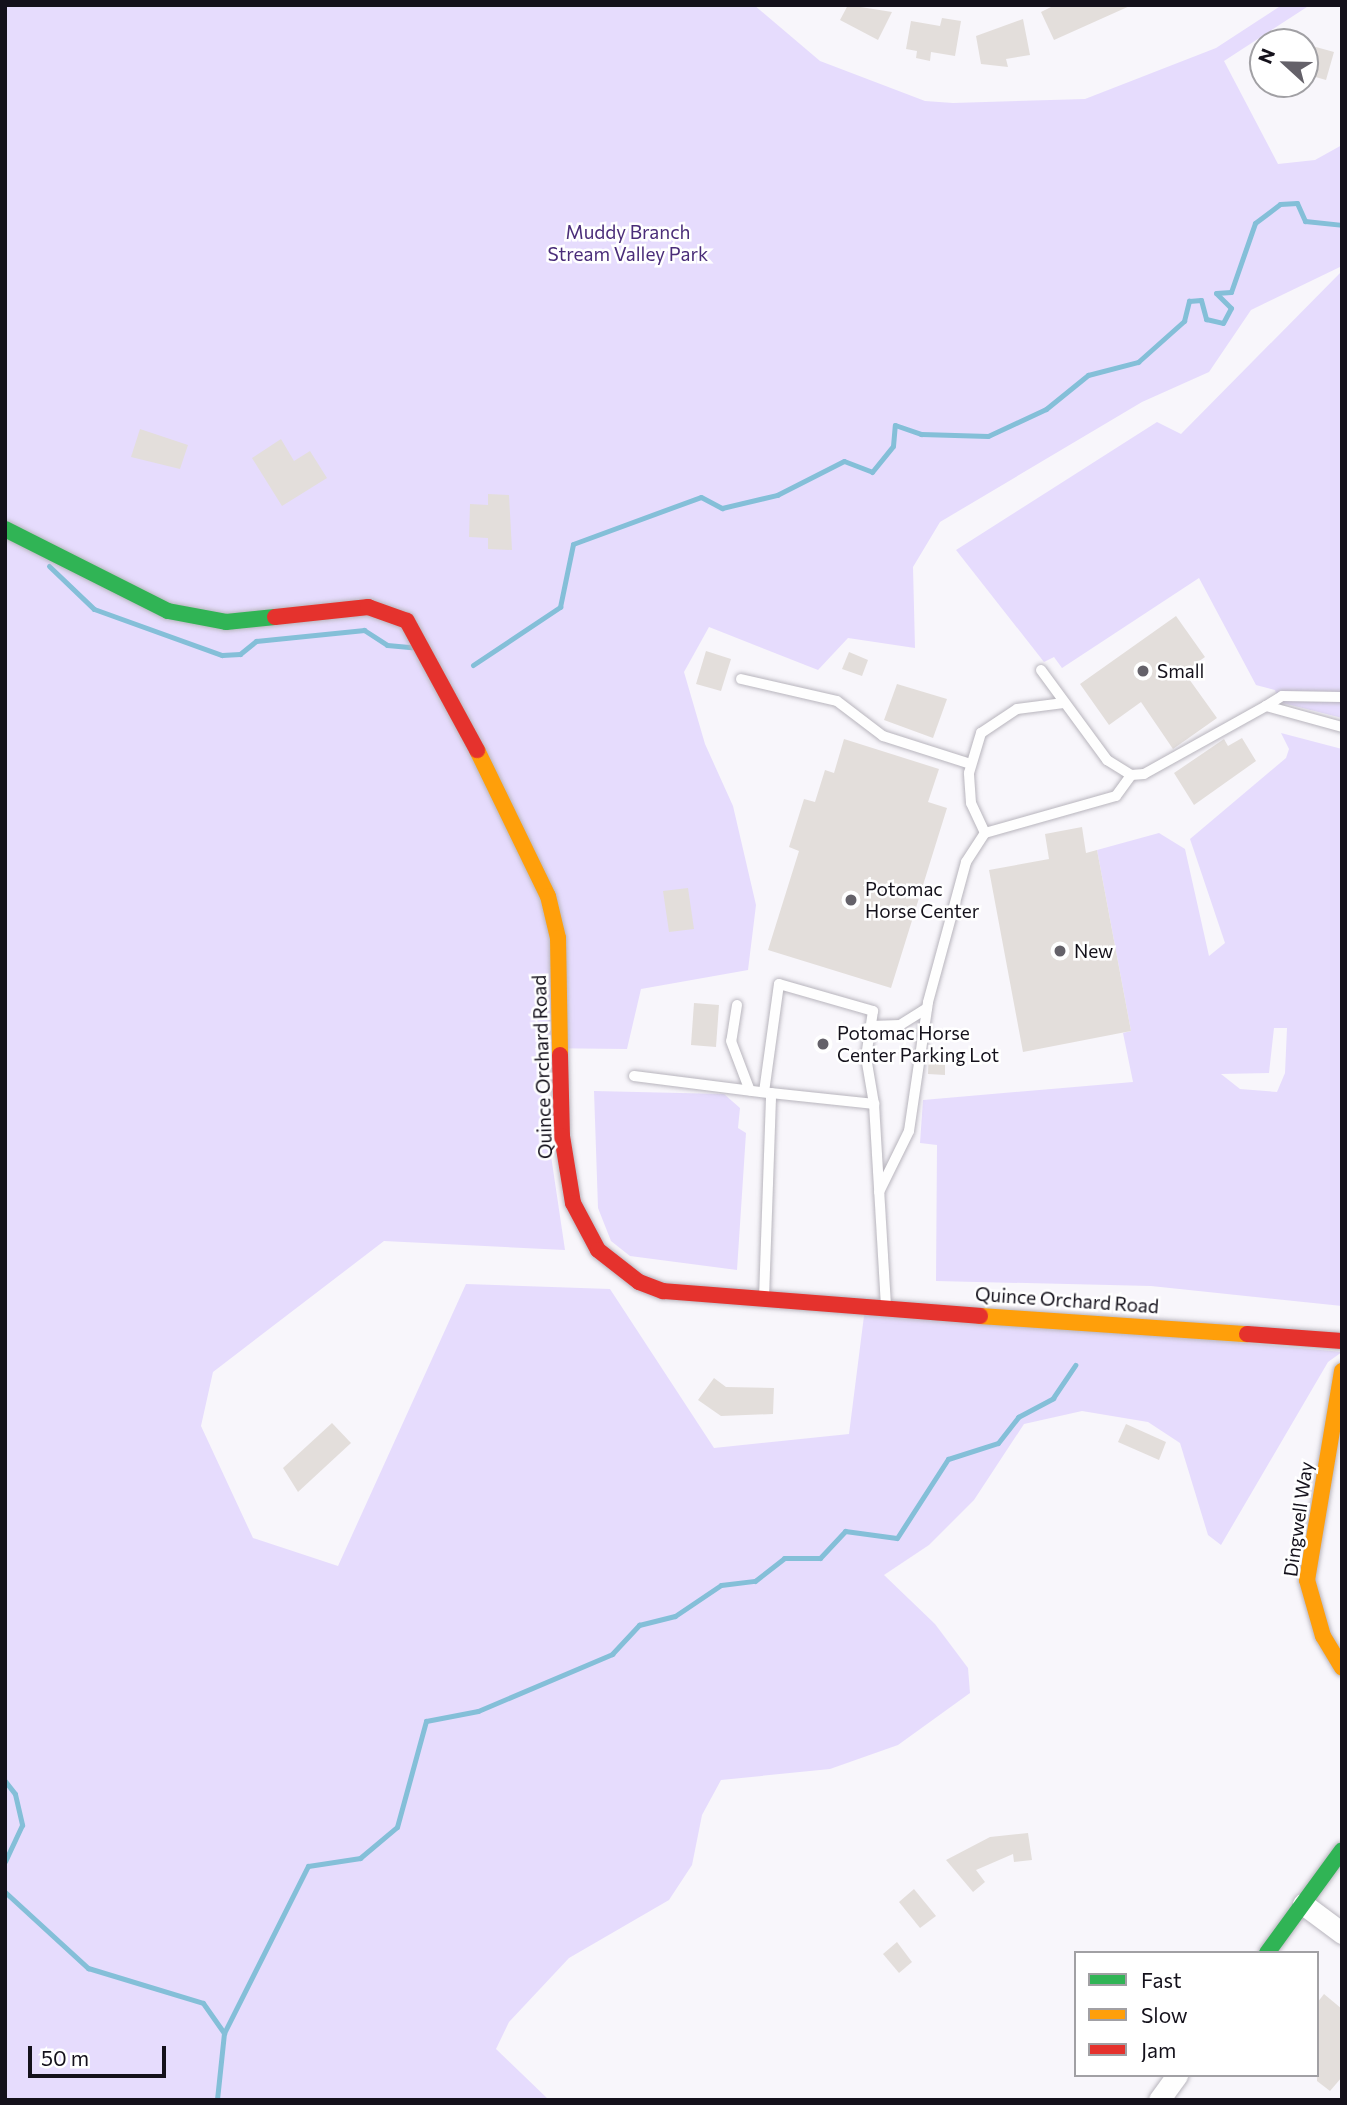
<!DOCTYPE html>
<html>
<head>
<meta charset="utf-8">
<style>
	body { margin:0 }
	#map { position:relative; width:1347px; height:2105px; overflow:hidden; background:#f8f6fb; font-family:Commissioner,sans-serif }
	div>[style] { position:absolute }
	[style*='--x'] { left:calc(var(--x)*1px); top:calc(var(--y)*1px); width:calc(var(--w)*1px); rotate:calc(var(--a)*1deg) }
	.green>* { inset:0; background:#e6dcfd }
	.stream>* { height:5px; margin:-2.5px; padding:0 2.5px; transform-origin:2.5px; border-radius:2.5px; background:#84bfd8 }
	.building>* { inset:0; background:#e3dedb }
	.roads { filter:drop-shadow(0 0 2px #b8b5bd) drop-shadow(0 0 2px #b8b5bd) }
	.lane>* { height:10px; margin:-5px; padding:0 5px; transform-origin:5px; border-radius:5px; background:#fefefe }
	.street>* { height:21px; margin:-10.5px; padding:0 10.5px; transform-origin:10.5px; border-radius:10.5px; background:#fefefe }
	.fast>* { height:16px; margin:-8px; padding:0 8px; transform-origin:8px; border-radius:8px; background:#30b455 }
	.slow>* { height:16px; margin:-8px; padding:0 8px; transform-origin:8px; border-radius:8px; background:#ff9f0a }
	.jam>* { height:16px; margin:-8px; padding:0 8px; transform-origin:8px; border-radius:8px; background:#e5322d }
	.dots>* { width:19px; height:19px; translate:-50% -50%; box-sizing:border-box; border:4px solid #fff; border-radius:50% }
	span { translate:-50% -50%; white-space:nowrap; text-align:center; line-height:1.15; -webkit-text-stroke:5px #fff; paint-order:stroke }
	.park-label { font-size:19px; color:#4a2d79 }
	.poi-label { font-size:19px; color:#14111b }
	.left { translate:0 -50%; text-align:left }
	.street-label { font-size:19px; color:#14111b }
	.frame { position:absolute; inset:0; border:7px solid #14111b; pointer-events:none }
	.legend { position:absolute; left:1074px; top:1951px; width:245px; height:126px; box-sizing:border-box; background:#fff; border:2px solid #a1a0a4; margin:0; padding:9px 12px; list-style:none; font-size:21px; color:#14111b }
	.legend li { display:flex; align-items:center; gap:14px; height:35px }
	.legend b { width:35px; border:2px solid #a1a0a4 }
	.north { position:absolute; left:1249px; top:28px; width:70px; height:70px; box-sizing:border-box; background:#fff; border:2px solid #a1a0a4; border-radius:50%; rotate:292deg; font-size:19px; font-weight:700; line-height:28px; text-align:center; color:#14111b }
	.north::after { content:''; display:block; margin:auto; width:24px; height:32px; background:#646169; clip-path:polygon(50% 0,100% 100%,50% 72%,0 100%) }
	.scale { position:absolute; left:28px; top:2046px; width:138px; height:32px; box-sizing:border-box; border:4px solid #14111b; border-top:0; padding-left:9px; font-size:21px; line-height:24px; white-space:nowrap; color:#14111b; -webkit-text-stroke:5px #fff; paint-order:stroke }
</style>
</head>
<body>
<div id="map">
	<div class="green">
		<div style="clip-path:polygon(5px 5px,754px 5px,820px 61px,925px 101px,953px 103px,1085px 99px,1216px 48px,1282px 5px,1310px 5px,1224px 61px,1278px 164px,1315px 160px,1342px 145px,1342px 266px,1251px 310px,1209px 372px,1142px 402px,940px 522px,913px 567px,915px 648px,848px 638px,818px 670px,709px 627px,684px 672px,705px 744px,733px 806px,756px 905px,748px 970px,641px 989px,627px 1049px,535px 1048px,565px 1250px,384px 1241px,213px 1372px,201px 1426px,253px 1538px,338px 1566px,466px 1284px,610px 1289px,714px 1448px,849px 1434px,865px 1308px,1342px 1352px,1328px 1362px,1221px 1545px,1208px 1535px,1180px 1443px,1148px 1422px,1082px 1411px,1024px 1424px,974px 1500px,929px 1545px,884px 1575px,935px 1624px,968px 1668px,970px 1693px,898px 1745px,830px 1769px,721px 1780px,702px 1815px,692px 1865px,669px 1900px,569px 1958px,509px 2022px,496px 2049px,549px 2100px,5px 2100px)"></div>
		<div style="clip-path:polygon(1342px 271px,1342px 718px,1279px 702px,1275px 690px,1256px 685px,1199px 578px,1062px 668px,1054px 657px,1044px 662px,956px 550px,1157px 422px,1181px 434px)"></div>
		<div style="clip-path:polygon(evenodd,1281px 733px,1342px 749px,1342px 1306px,1151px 1286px,936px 1281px,937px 1145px,920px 1143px,923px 1100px,1133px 1082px,1123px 1033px,1131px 1031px,1097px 850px,1159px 833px,1185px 849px,1209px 956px,1225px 943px,1190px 839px,1286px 758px,1289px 749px,1281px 733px,1274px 1028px,1287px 1028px,1285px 1073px,1277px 1092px,1240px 1089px,1221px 1074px,1269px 1073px,1274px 1028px)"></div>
		<div style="clip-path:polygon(594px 1091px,724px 1094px,740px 1108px,738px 1128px,746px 1133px,737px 1270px,630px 1256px,611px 1241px,598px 1208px)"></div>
	</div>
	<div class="stream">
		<div style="--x:49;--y:566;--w:62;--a:43.7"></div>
		<div style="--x:94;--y:609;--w:136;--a:19.8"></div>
		<div style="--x:222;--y:655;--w:18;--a:-3"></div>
		<div style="--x:240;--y:654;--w:21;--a:-39"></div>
		<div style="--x:256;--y:641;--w:109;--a:-5.8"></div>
		<div style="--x:364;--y:630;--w:27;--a:33"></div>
		<div style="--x:387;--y:645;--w:25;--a:5"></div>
		<div style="--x:473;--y:665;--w:105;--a:-33.7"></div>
		<div style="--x:560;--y:607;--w:64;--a:-78.3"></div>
		<div style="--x:573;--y:544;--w:136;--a:-20.2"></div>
		<div style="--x:701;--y:497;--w:24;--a:28"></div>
		<div style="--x:722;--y:508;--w:57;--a:-13.3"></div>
		<div style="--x:777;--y:495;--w:75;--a:-26.9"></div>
		<div style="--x:844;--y:461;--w:30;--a:21"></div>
		<div style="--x:872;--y:472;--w:33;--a:-51"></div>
		<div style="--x:893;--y:446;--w:21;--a:-85"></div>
		<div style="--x:895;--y:425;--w:28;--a:19"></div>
		<div style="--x:921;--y:434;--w:67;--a:1.7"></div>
		<div style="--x:988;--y:436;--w:64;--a:-25"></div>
		<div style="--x:1046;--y:409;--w:54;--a:-39"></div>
		<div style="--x:1088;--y:375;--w:52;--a:-14.6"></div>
		<div style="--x:1138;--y:362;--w:62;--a:-41.7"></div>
		<div style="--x:1184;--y:321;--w:21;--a:-76"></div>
		<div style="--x:1189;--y:301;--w:12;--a:-5"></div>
		<div style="--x:1201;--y:300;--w:20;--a:75"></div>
		<div style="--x:1206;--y:319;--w:17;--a:13"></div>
		<div style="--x:1223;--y:323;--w:17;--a:-62"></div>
		<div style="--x:1231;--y:308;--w:21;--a:-135"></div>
		<div style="--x:1216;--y:293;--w:15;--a:-4"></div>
		<div style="--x:1231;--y:292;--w:73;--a:-70.8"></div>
		<div style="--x:1255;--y:223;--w:31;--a:-37"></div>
		<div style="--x:1280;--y:204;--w:17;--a:-3"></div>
		<div style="--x:1297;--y:203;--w:20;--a:66"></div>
		<div style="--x:1305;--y:221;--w:37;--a:6"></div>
		<div style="--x:5;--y:1781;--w:16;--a:52"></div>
		<div style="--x:15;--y:1794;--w:32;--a:77"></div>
		<div style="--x:22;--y:1825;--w:40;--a:115"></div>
		<div style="--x:5;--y:1892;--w:113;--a:42.5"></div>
		<div style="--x:88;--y:1968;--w:120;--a:16.9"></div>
		<div style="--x:203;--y:2003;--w:37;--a:55"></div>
		<div style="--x:224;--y:2033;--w:67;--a:96"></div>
		<div style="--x:224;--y:2033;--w:187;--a:-63.3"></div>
		<div style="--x:308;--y:1866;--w:53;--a:-8.7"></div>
		<div style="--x:360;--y:1858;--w:48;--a:-40"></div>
		<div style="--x:397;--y:1827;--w:110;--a:-74.7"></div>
		<div style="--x:426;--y:1721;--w:53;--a:-10.9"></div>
		<div style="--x:478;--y:1711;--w:146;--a:-23"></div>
		<div style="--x:612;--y:1654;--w:40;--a:-47"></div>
		<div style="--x:639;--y:1625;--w:37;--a:-14"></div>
		<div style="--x:675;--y:1616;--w:55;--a:-34"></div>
		<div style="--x:721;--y:1585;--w:34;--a:-7"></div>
		<div style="--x:755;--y:1581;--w:37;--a:-38"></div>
		<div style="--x:784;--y:1558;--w:36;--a:0"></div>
		<div style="--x:820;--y:1558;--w:37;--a:-47"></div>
		<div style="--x:845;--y:1531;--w:52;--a:7.7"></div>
		<div style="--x:897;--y:1538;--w:94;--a:-57.2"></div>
		<div style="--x:948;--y:1459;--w:52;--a:-17.7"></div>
		<div style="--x:998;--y:1443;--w:33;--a:-52"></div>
		<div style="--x:1018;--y:1417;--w:40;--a:-28"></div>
		<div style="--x:1053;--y:1398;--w:40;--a:-56"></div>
	</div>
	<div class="building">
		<div style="clip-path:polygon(848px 5px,892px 12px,878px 40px,840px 20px)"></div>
		<div style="clip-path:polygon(1055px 5px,1132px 5px,1054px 40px,1041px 12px)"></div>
		<div style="clip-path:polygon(942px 18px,961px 21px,955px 56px,931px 52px,930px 61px,916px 58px,917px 51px,906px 49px,911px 21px,940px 26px)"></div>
		<div style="clip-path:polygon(1023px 19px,1030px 55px,1006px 59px,1008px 67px,981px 64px,976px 36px)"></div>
		<div style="clip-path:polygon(1305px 44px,1334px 52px,1326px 80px,1305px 74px)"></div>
		<div style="clip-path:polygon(140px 429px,188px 445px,180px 469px,131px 457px)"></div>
		<div style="clip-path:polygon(281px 439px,294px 461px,310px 451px,327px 478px,282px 506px,252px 458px)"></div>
		<div style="clip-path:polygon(488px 494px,509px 495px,512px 550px,488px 549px,488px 538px,469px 537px,470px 504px,488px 505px)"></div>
		<div style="clip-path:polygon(1176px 616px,1205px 657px,1184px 672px,1217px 718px,1173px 749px,1141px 702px,1109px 725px,1080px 684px)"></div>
		<div style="clip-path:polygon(706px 651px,731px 659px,721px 691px,696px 684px)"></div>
		<div style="clip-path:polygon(849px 652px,868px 660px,862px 676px,842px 669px)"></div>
		<div style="clip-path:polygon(897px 684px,947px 699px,933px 738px,884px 720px)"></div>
		<div style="clip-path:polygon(1242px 738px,1256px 761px,1194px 805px,1174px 773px,1224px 739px,1228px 746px)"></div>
		<div style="clip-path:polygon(844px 739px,939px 769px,928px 802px,947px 808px,891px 988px,768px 950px,799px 851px,789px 847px,804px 799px,815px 802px,825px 770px,834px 773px)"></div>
		<div style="clip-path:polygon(1082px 827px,1086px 853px,1097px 850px,1131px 1031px,1023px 1052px,989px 870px,1049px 859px,1045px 834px)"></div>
		<div style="clip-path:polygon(688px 888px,694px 929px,669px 932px,663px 891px)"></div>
		<div style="clip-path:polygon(694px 1003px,719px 1005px,716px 1047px,691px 1045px)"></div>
		<div style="clip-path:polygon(929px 1050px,945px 1050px,945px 1075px,928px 1074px)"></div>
		<div style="clip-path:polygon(714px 1378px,726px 1387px,774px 1388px,773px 1414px,721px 1416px,698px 1400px)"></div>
		<div style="clip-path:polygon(332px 1423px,351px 1443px,298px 1492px,283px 1468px)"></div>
		<div style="clip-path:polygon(1126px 1424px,1166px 1442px,1159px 1460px,1118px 1442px)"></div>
		<div style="clip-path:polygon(1028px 1833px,1032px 1860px,1014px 1862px,1013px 1854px,976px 1870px,985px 1882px,973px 1892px,946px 1860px,990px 1837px)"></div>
		<div style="clip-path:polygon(914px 1889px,936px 1916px,920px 1928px,899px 1902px)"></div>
		<div style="clip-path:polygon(897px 1942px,912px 1962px,899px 1973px,883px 1954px)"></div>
		<div style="clip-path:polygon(1324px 1994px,1342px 2009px,1342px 2077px,1330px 2091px,1317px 2081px,1317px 2003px)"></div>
	</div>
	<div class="roads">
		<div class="lane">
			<div style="--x:1041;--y:670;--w:112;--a:53.7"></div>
			<div style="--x:1107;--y:760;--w:28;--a:32"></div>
			<div style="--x:1131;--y:775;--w:13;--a:-4"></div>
			<div style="--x:1144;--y:774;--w:140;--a:-29.1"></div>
			<div style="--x:1266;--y:706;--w:79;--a:15.4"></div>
			<div style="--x:741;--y:679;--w:98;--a:12.9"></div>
			<div style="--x:837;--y:701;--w:58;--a:37.3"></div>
			<div style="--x:883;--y:736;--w:92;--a:17.7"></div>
			<div style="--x:1266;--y:706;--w:19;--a:-32"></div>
			<div style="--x:1282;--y:696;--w:60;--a:1"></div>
			<div style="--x:985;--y:833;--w:33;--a:-115"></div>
			<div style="--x:971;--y:803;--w:30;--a:-94"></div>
			<div style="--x:969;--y:773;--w:42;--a:-73.3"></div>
			<div style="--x:981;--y:733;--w:43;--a:-33.7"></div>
			<div style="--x:1017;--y:709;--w:47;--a:-7.3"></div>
			<div style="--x:737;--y:1005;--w:36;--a:99"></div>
			<div style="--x:731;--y:1041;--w:53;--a:69.2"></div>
			<div style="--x:871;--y:1026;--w:29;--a:-2"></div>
			<div style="--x:900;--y:1025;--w:32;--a:-32"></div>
			<div style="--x:634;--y:1076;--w:135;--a:7.2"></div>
			<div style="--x:764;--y:1092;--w:109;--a:-82.1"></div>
			<div style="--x:779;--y:984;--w:98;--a:16"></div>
			<div style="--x:873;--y:1011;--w:47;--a:98.7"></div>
			<div style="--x:866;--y:1057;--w:48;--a:80.3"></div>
			<div style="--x:879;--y:1192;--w:68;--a:-63.8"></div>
			<div style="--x:909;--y:1131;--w:130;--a:-81.6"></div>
			<div style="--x:928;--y:1002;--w:145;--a:-74.8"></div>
			<div style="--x:966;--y:862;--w:35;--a:-57"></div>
			<div style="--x:985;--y:833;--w:136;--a:-15.8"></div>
			<div style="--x:1116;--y:796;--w:26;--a:-54"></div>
			<div style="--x:764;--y:1298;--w:205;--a:-88"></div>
			<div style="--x:771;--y:1093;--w:104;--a:6.1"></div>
			<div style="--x:874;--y:1104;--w:203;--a:86.6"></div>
		</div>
		<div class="street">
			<div style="--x:1303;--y:1904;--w:49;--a:36.6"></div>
			<div style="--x:1159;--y:2100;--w:31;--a:-54"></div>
		</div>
		<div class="fast">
			<div style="--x:5;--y:529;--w:182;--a:26.7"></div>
			<div style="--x:168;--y:611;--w:59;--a:10.7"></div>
			<div style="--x:226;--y:622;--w:49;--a:-5.8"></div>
			<div style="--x:1267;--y:1953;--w:127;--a:-53.9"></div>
		</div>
		<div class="slow">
			<div style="--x:477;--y:750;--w:162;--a:64.1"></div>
			<div style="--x:548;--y:896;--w:43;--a:76.6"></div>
			<div style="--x:558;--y:938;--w:117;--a:89"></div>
			<div style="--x:980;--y:1316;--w:268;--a:3.9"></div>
			<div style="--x:1342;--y:1371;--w:212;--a:99.5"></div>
			<div style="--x:1307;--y:1580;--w:58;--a:74.1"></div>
			<div style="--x:1323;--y:1636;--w:37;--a:59"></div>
		</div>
		<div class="jam">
			<div style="--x:275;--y:617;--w:94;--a:-6.1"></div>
			<div style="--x:368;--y:607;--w:41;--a:19.7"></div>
			<div style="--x:407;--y:621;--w:147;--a:61.5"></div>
			<div style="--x:560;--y:1055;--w:81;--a:88.6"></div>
			<div style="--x:562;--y:1136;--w:68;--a:80.7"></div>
			<div style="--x:573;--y:1203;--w:53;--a:62"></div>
			<div style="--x:598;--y:1250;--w:52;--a:38"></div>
			<div style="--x:639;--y:1282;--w:26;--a:21"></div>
			<div style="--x:663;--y:1291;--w:318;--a:4.5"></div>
			<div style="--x:1247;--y:1334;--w:95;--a:4.2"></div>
		</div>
	</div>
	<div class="dots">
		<div style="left:1143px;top:671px;background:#646169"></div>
		<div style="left:851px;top:900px;background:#646169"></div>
		<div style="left:1060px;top:951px;background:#646169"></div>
		<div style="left:823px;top:1044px;background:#646169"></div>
	</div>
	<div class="park-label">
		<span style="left:628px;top:243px">Muddy Branch<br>Stream Valley Park</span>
	</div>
	<div class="poi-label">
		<span class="left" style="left:1157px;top:671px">Small</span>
		<span class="left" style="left:865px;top:900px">Potomac<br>Horse Center</span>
		<span class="left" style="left:1074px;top:951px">New</span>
		<span class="left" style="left:837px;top:1044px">Potomac Horse<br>Center Parking Lot</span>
	</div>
	<div class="street-label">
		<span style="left:542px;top:1067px;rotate:-92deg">Quince Orchard Road</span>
		<span style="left:1067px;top:1300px;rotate:4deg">Quince Orchard Road</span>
		<span style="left:1298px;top:1519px;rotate:-82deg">Dingwell Way</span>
	</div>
	<div class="frame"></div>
	<ul class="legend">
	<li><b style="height:9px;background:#30b455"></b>Fast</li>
	<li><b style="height:9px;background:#ff9f0a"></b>Slow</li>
	<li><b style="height:9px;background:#e5322d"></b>Jam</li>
	</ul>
	<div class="north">N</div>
	<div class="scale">50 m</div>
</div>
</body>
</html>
